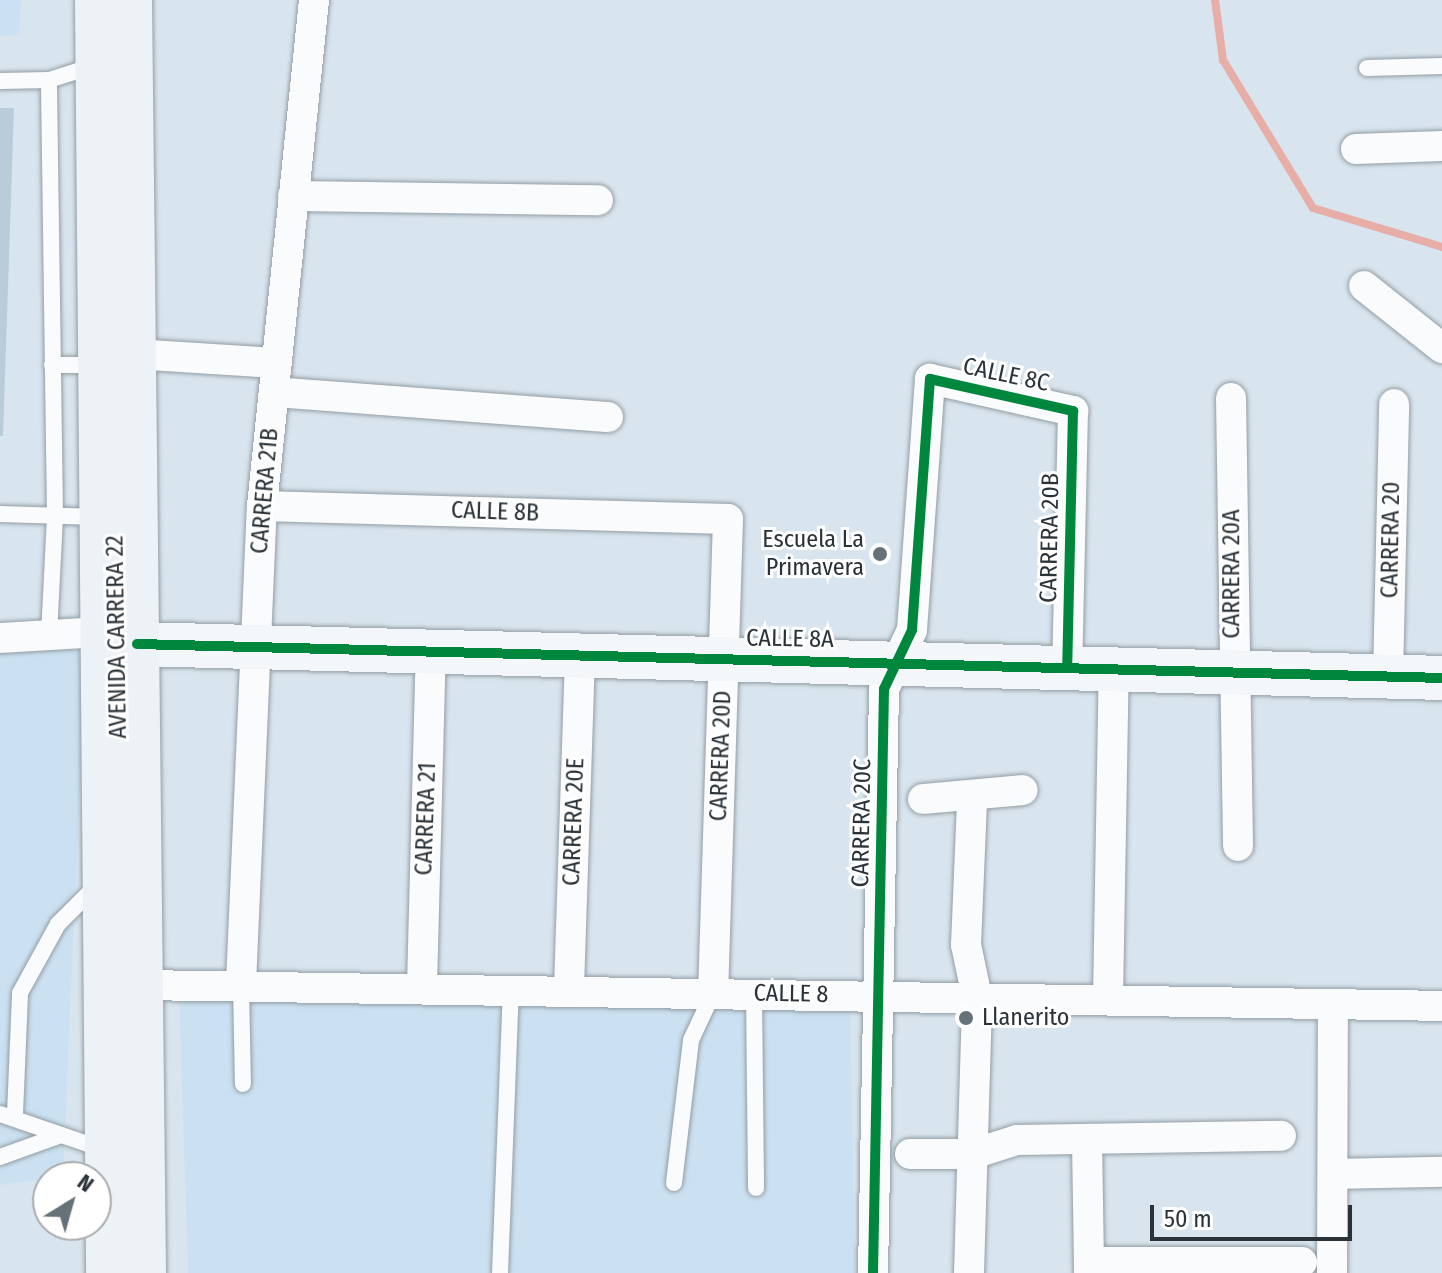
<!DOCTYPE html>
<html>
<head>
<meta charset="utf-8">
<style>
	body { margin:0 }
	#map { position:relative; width:1442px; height:1273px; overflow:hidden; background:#d9e5ee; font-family:"Fira Sans Condensed",sans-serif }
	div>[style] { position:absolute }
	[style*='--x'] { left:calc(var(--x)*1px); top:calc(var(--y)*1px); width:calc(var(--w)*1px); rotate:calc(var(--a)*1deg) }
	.built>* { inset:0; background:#cbe1f1 }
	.stream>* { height:8px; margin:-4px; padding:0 4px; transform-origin:4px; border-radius:4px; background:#e6aea7 }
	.building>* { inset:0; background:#b9ccda }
	.roads { filter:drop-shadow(0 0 2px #949da4) drop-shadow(0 0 2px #949da4) }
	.lane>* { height:16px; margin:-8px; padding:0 8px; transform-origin:8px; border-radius:8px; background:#f9fbfc }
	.street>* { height:30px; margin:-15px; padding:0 15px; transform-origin:15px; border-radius:15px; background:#f9fbfc }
	.secondary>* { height:44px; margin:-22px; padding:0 22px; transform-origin:22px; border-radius:22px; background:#f3f7f9 }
	.primary>* { height:44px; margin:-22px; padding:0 22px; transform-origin:22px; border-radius:22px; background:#edf2f6 }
	.cycleway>* { height:10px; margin:-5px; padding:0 5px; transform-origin:5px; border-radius:5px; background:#00873e }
	.dots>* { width:22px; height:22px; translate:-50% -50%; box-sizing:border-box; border:4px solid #fff; border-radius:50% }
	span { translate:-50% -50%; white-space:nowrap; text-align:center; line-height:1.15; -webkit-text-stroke:6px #fff; paint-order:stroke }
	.street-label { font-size:24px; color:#2a3339 }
	.poi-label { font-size:24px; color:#2a3339 }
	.right { translate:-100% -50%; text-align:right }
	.left { translate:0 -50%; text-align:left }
	.north { position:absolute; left:32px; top:1161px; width:80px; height:80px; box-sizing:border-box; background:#fff; border:2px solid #aaadb0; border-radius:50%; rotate:37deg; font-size:22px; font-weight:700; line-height:32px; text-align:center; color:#2a3339 }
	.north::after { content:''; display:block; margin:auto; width:28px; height:36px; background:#677178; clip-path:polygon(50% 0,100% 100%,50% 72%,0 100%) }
	.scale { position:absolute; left:1150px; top:1205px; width:202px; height:36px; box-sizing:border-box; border:4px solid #2a3339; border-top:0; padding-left:10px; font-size:24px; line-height:28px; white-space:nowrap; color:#2a3339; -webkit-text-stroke:6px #fff; paint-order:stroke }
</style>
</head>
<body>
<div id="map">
	<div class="built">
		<div style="clip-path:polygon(0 0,21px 0,19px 35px,0 36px)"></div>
		<div style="clip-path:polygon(86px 642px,63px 1177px,0 1185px,0 651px)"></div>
		<div style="clip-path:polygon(179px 991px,850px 1001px,855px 1273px,188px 1273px)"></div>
	</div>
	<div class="stream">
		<div style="--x:1215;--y:0;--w:61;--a:82.4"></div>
		<div style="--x:1223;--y:60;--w:173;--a:58.7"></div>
		<div style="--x:1313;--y:208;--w:135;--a:16.8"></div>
	</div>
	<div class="building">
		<div style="clip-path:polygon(0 108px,14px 108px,3px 436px,0 436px)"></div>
	</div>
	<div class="roads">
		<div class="lane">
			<div style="--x:1367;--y:68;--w:75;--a:-1.5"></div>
			<div style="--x:0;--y:81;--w:49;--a:-1.2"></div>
			<div style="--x:49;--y:80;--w:49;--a:-17.7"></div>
			<div style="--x:52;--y:365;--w:46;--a:0"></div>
			<div style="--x:0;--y:514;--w:98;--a:1.8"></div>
			<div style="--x:49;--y:635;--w:120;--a:-87.1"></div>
			<div style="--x:55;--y:515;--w:435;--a:-90.8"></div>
			<div style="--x:241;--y:984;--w:100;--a:88.9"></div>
			<div style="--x:754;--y:993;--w:195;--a:89.4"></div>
			<div style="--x:0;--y:1114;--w:111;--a:18.9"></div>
			<div style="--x:15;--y:1114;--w:121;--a:-87.6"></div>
			<div style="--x:20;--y:993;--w:79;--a:-61.2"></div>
			<div style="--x:58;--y:924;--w:54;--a:-45"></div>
			<div style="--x:0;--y:1157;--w:65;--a:-19.8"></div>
			<div style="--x:674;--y:1183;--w:144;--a:-83.2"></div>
			<div style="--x:691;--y:1040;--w:52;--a:-64.9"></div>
			<div style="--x:500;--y:1273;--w:286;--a:-87.8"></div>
		</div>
		<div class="street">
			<div style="--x:1356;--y:149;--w:86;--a:-2"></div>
			<div style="--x:293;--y:196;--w:305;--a:0.8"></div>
			<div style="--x:1364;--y:286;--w:100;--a:38.5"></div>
			<div style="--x:134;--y:354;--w:142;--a:3.6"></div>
			<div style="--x:274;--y:392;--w:335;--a:4.3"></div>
			<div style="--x:1231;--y:398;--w:448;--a:89.1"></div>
			<div style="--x:262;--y:506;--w:466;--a:1.6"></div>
			<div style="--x:728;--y:519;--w:474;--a:91.8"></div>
			<div style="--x:0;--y:638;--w:102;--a:-3.4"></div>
			<div style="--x:1388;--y:677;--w:273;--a:-88.7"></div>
			<div style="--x:923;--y:799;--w:100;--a:-5.1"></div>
			<div style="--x:241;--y:984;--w:478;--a:-87.5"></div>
			<div style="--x:262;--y:506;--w:509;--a:-84.13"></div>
			<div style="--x:141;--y:985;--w:1301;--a:0.92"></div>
			<div style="--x:422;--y:986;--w:333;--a:-88.5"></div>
			<div style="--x:569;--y:988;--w:333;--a:-88.1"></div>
			<div style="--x:1108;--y:999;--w:330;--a:-89"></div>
			<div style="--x:1087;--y:1139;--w:134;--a:89.1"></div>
			<div style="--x:910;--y:1154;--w:63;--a:0"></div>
			<div style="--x:973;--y:1154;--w:46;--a:-17.7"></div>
			<div style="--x:1017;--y:1140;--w:264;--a:-0.9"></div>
			<div style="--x:1333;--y:1174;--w:109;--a:-1.1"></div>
			<div style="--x:1089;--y:1262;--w:213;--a:0"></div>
			<div style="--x:873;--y:1273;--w:584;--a:-88.92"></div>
			<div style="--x:884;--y:689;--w:65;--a:-64.6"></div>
			<div style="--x:912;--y:630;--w:252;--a:-85.9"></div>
			<div style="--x:930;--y:379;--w:147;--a:12.6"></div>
			<div style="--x:1073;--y:411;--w:256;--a:91.3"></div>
			<div style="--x:969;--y:1273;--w:276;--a:-88.3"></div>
			<div style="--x:977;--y:997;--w:53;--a:-101.9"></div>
			<div style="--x:966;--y:945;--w:146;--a:-87.6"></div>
			<div style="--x:1332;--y:1273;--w:269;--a:-89.8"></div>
		</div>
		<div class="secondary">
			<div style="--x:137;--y:644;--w:1305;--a:1.49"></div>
		</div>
		<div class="primary">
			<div style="--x:97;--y:0;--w:1273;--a:89.5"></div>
			<div style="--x:130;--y:0;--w:1273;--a:89.37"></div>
		</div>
	</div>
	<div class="cycleway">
		<div style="--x:137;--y:644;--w:1305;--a:1.49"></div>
		<div style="--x:873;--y:1273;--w:584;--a:-88.92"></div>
		<div style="--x:884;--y:689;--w:65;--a:-64.6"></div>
		<div style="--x:912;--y:630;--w:252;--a:-85.9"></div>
		<div style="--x:930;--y:379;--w:147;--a:12.6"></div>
		<div style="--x:1073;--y:411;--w:256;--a:91.3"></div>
	</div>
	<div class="dots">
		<div style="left:880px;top:554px;background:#677178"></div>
		<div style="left:966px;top:1018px;background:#677178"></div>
	</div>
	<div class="street-label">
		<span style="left:1006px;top:375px;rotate:12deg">CALLE 8C</span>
		<span style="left:265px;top:491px;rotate:-85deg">CARRERA 21B</span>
		<span style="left:495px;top:512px;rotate:2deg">CALLE 8B</span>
		<span style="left:1050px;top:538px;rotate:-89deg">CARRERA 20B</span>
		<span style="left:1391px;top:540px;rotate:-89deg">CARRERA 20</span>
		<span style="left:1232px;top:574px;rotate:-90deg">CARRERA 20A</span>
		<span style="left:117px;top:637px;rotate:-91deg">AVENIDA CARRERA 22</span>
		<span style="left:790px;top:639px;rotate:1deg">CALLE 8A</span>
		<span style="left:721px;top:756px;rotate:-88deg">CARRERA 20D</span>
		<span style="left:426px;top:819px;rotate:-88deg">CARRERA 21</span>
		<span style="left:574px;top:822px;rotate:-88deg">CARRERA 20E</span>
		<span style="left:862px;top:823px;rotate:-89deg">CARRERA 20C</span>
		<span style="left:791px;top:994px;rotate:1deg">CALLE 8</span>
	</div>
	<div class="poi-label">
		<span class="right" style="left:864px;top:554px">Escuela La<br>Primavera</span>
		<span class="left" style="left:982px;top:1018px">Llanerito</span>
	</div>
	<div class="north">N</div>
	<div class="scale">50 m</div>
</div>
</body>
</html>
